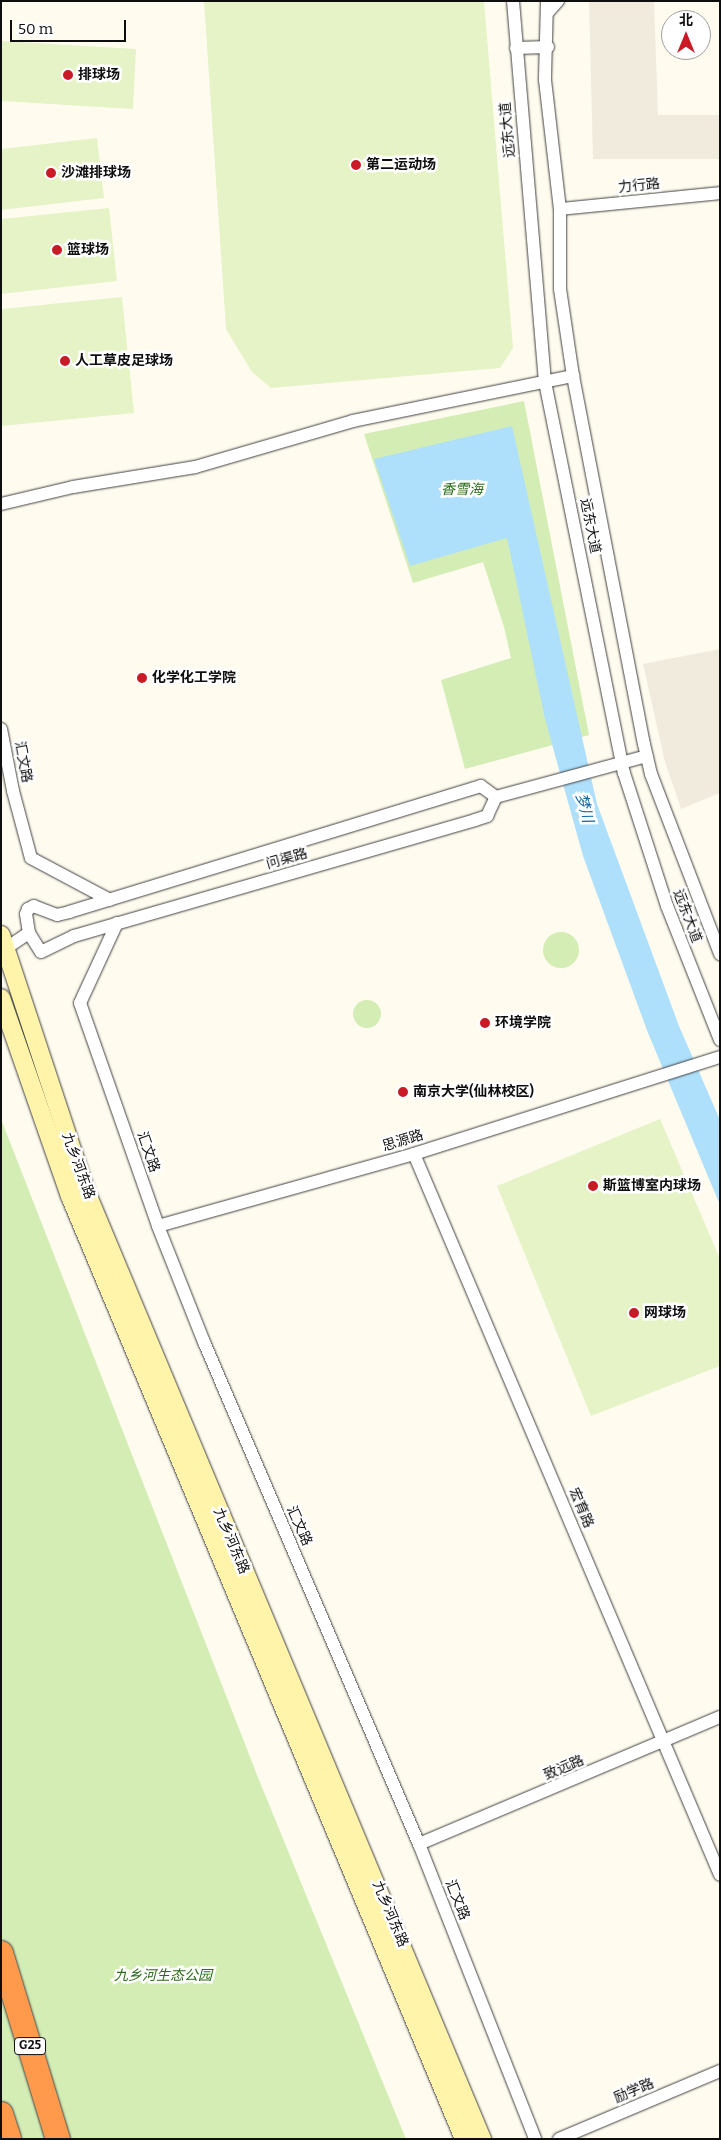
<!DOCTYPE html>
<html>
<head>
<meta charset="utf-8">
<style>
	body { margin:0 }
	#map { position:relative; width:721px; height:2140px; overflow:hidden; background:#fffbef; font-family:Bitter,"Noto Sans SC",serif }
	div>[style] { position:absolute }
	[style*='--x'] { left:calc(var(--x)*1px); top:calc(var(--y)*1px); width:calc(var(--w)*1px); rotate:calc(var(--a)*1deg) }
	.green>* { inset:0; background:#d3edb5 }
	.round { border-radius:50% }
	.pitch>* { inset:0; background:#e5f3c7 }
	.plaza>* { inset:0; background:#f0ebdd }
	.water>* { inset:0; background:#afe0fb }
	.roads { filter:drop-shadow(0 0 1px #414141) drop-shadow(0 0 1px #414141) }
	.street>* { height:12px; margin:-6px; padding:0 6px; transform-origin:6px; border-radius:6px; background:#fff }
	.secondary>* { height:18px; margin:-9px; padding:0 9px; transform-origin:9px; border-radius:9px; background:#fff4aa }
	.highway>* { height:24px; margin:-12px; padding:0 12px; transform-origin:12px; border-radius:12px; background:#ff9a4d }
	.dots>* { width:14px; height:14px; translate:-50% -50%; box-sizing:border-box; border:2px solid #fff; border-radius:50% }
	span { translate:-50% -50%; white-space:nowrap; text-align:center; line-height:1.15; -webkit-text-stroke:5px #fff; paint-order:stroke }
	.shield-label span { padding:1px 4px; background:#fff; border:1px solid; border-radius:4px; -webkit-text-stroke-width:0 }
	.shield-label { font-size:12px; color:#0e0e0e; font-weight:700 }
	.poi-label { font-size:14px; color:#0e0e0e; font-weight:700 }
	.left { translate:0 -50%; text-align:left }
	.street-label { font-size:14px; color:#0e0e0e }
	.park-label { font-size:14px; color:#2b6b19; font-style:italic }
	.water-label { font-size:15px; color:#0d69aa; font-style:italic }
	.frame { position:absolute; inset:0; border:2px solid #0e0e0e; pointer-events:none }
	.north { position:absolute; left:661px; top:10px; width:50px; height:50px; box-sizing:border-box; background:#fff; border:1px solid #9f9f9f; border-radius:50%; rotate:0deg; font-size:14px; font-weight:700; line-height:20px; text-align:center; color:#0e0e0e }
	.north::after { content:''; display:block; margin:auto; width:18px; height:22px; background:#c91a26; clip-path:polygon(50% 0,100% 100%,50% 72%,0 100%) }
	.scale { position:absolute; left:10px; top:20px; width:116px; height:22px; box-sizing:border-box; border:2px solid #0e0e0e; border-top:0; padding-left:6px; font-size:15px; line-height:18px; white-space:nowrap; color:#0e0e0e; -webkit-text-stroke:4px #fff; paint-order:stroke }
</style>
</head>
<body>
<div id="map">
	<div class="green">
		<div style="clip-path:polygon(524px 401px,589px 735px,465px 769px,441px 680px,511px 658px,504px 627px,483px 562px,413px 583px,364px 434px)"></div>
		<div class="round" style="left:543px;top:932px;width:36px;height:36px"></div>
		<div class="round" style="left:353px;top:1000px;width:28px;height:28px"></div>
		<div style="clip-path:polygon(1px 1119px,259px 1780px,406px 2139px,1px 2139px)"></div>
	</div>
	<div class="pitch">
		<div style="clip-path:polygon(484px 1px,513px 348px,500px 368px,271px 388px,252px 372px,226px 329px,204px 1px)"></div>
		<div style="clip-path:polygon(1px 41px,136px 49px,133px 109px,1px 101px)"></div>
		<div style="clip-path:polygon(97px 138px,104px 198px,1px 210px,1px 149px)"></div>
		<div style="clip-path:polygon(109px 208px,117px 281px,1px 294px,1px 219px)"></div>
		<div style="clip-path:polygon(122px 297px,134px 413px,1px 426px,1px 309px)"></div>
		<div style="clip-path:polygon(660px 1119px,720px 1259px,720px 1366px,591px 1416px,497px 1186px)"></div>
	</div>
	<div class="plaza">
		<div style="clip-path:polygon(589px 1px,654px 1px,658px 115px,720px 115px,720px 159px,593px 159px)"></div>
		<div style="clip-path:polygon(720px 649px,720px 793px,681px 809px,665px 762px,643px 664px)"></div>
	</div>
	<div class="water">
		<div style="clip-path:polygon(512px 426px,597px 804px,679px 1026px,720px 1120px,720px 1205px,648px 1033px,583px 856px,545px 719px,507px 538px,410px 566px,374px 459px)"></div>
	</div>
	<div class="roads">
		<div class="street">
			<div style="--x:513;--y:1;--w:382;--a:85.2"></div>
			<div style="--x:545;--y:382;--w:399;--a:78.6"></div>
			<div style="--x:624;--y:773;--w:140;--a:72.1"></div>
			<div style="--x:667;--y:906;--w:144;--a:68.4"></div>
			<div style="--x:547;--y:1;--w:79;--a:91.5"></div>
			<div style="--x:545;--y:80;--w:130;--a:83.4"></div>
			<div style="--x:560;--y:209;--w:80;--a:90"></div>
			<div style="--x:560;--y:289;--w:88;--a:81.5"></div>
			<div style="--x:573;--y:376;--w:375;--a:79.1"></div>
			<div style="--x:644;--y:744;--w:31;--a:77"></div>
			<div style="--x:651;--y:774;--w:193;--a:69"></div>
			<div style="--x:548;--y:12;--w:15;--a:-48"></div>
			<div style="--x:516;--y:48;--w:32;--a:-2"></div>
			<div style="--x:560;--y:209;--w:161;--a:-5.7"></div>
			<div style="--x:1;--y:504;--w:74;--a:-13.3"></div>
			<div style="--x:73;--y:487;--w:124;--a:-9.3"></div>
			<div style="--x:195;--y:467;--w:165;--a:-16.2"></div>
			<div style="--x:353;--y:421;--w:225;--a:-11.6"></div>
			<div style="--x:1;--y:729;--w:63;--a:79"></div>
			<div style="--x:13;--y:791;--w:69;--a:75"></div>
			<div style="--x:31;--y:858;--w:89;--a:28"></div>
			<div style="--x:496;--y:797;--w:19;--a:-144"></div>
			<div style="--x:481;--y:786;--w:430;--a:163"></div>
			<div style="--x:70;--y:912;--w:13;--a:167"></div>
			<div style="--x:57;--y:915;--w:25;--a:-159"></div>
			<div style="--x:34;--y:906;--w:7;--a:153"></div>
			<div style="--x:28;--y:909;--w:5;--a:112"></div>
			<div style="--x:26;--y:914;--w:19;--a:81"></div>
			<div style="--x:29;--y:933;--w:22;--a:58"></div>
			<div style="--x:41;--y:952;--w:37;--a:-26"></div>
			<div style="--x:74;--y:936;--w:417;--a:-16.1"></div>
			<div style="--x:475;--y:820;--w:13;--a:-18"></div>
			<div style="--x:487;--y:816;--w:21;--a:-65"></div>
			<div style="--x:496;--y:797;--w:156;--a:-15.2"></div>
			<div style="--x:117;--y:923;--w:88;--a:114.8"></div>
			<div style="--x:80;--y:1003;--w:236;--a:70.7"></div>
			<div style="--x:158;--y:1226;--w:125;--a:68.4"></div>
			<div style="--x:204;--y:1342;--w:546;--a:66.82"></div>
			<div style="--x:419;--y:1844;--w:317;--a:68.5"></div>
			<div style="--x:5;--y:949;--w:29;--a:-34"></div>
			<div style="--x:414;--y:1154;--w:783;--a:67"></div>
			<div style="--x:158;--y:1226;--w:266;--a:-15.7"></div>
			<div style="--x:414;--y:1154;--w:321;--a:-17.6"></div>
			<div style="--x:419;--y:1844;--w:327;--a:-22.9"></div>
			<div style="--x:559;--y:2139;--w:175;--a:-22.9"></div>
		</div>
		<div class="secondary">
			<div style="--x:1;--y:935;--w:268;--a:71.7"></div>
			<div style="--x:85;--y:1189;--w:1030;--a:67.32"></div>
			<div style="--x:1;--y:998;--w:210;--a:70.8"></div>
			<div style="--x:70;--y:1196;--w:1022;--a:67.32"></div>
		</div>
		<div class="highway">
			<div style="--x:1;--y:1953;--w:195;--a:73"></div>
			<div style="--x:1;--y:2114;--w:26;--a:72"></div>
		</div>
	</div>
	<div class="dots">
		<div style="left:68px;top:75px;background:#c91a26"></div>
		<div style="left:356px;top:165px;background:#c91a26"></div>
		<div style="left:51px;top:173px;background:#c91a26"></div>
		<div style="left:57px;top:250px;background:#c91a26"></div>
		<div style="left:65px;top:361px;background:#c91a26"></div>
		<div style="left:142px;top:678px;background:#c91a26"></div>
		<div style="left:485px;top:1023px;background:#c91a26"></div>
		<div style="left:403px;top:1092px;background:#c91a26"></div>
		<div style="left:593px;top:1186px;background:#c91a26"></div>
		<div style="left:634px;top:1313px;background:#c91a26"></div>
	</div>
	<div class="shield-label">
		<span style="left:30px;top:2046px">G25</span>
	</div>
	<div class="poi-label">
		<span class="left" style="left:78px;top:75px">排球场</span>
		<span class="left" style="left:366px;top:165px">第二运动场</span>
		<span class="left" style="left:61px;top:173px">沙滩排球场</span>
		<span class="left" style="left:67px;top:250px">篮球场</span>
		<span class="left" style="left:75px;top:361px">人工草皮足球场</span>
		<span class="left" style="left:152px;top:678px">化学化工学院</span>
		<span class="left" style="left:495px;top:1023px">环境学院</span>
		<span class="left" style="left:413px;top:1092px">南京大学(仙林校区)</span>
		<span class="left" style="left:603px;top:1186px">斯篮博室内球场</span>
		<span class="left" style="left:644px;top:1313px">网球场</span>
	</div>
	<div class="street-label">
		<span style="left:508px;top:130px;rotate:-95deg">远东大道</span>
		<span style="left:639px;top:186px;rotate:-6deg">力行路</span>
		<span style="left:590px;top:526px;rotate:79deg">远东大道</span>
		<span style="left:23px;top:762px;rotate:79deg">汇文路</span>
		<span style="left:287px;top:859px;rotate:-16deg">问渠路</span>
		<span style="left:687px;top:916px;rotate:69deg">远东大道</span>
		<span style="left:403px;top:1141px;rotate:-17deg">思源路</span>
		<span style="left:148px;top:1152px;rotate:71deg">汇文路</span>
		<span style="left:78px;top:1166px;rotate:70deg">九乡河东路</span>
		<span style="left:581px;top:1508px;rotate:67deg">宏育路</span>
		<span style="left:299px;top:1526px;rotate:66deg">汇文路</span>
		<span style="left:231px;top:1541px;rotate:67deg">九乡河东路</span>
		<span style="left:564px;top:1768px;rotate:-23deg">致远路</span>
		<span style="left:457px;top:1900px;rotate:68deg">汇文路</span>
		<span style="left:390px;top:1914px;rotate:67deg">九乡河东路</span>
		<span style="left:634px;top:2091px;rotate:-23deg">励学路</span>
	</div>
	<div class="park-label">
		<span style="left:462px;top:490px">香雪海</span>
		<span style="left:163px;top:1976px">九乡河生态公园</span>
	</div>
	<div class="water-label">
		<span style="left:584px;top:808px;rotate:75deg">梦川</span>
	</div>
	<div class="frame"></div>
	<div class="north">北</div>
	<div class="scale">50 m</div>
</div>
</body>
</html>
